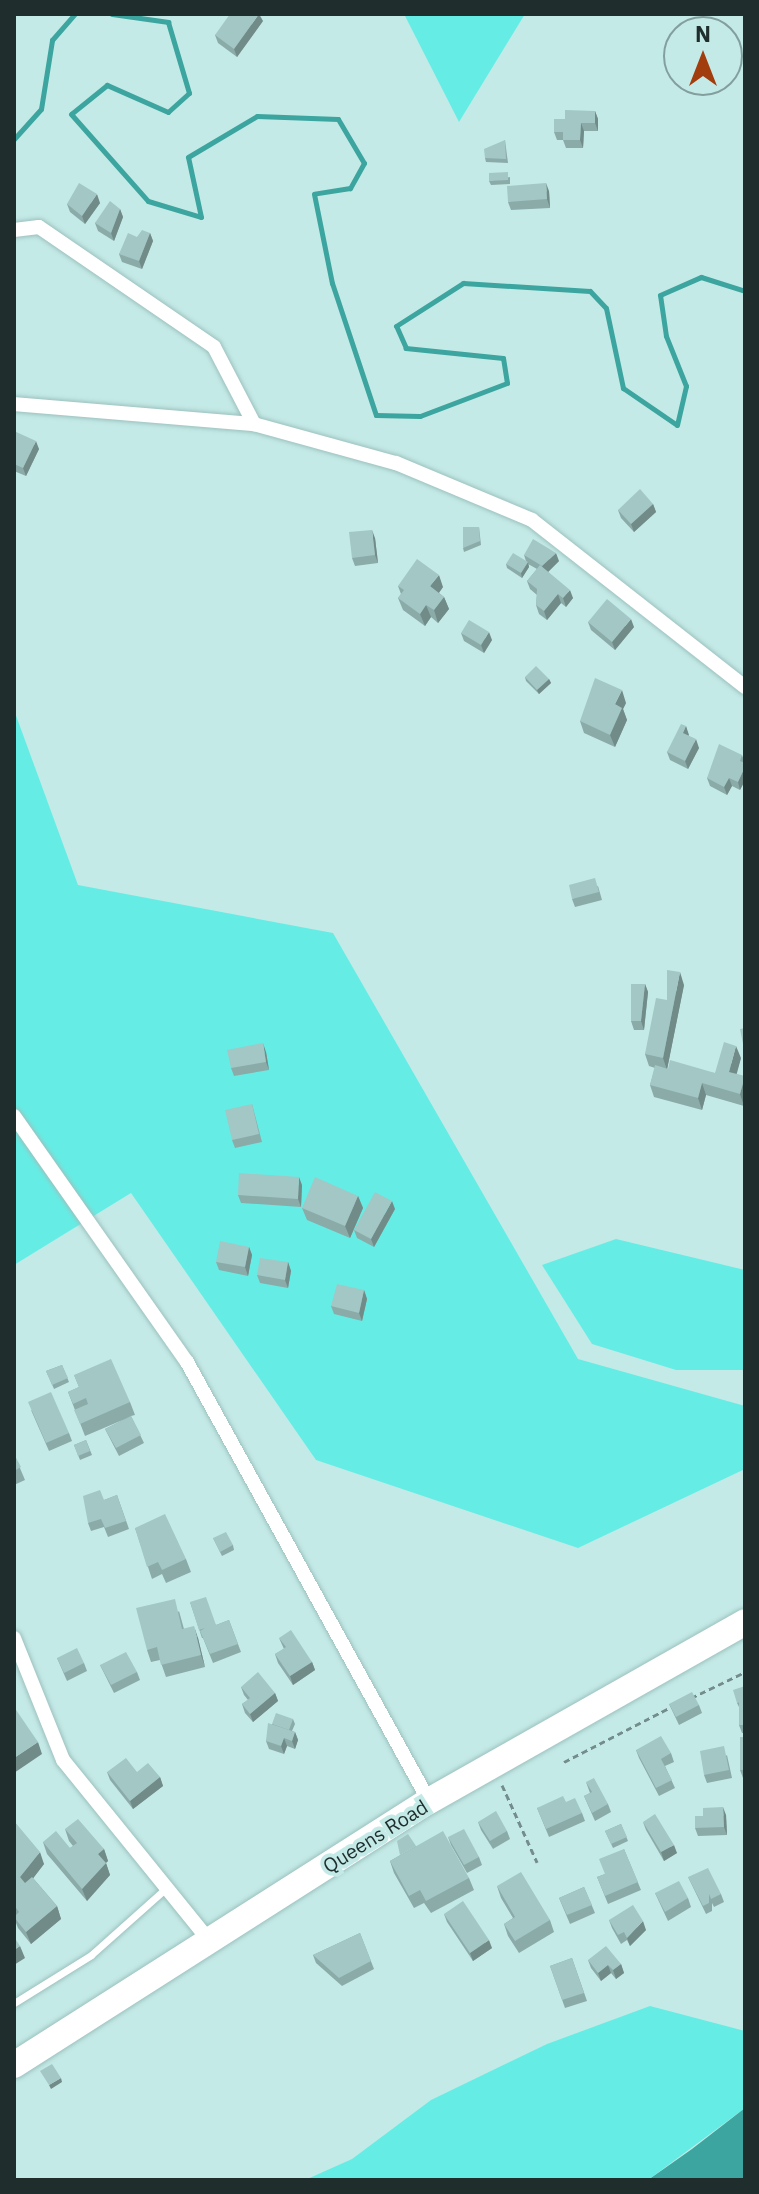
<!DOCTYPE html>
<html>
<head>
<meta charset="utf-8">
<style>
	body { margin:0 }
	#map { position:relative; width:759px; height:2194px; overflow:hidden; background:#c4eae7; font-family:"IBM Plex Sans",sans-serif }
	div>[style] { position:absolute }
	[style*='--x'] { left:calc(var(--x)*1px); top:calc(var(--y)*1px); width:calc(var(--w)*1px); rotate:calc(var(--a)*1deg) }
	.green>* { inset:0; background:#65ede5 }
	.water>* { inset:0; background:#3ca59f }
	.stream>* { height:5px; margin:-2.5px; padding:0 2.5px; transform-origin:2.5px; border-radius:2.5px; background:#3ca59f }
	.path>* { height:3px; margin-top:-1.5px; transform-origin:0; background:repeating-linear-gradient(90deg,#728d8b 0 6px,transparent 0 10px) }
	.roads { filter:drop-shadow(0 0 2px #9cc1be) drop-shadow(0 0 2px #9cc1be) }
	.lane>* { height:7px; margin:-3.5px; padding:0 3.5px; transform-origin:3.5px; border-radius:3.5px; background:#fff }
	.street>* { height:14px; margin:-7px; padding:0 7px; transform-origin:7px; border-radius:7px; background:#fff }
	.highway>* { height:26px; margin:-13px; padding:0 13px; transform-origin:13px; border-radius:13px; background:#fff }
	.wall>* { inset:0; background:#8baba9 }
	.shaded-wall>* { inset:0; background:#718b89 }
	.building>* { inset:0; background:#a2c7c4 }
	span { translate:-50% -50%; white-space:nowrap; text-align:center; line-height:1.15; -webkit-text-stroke:8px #c4eae7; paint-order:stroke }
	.street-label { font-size:20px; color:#1f2e2d }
	.frame { position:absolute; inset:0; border:16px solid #1f2e2d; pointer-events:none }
	.north { position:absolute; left:663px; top:16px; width:80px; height:80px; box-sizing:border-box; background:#c4eae7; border:2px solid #829f9d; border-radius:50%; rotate:0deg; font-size:22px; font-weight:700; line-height:32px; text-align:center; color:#1f2e2d }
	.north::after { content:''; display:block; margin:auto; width:28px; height:36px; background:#a23e0d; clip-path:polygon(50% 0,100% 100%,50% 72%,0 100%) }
</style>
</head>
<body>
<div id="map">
	<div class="green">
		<div style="clip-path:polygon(404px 14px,525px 14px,459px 122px)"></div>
		<div style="clip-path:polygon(14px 710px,78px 885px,333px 933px,578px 1359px,745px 1406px,745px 1469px,578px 1548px,316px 1460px,131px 1193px,14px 1265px)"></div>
		<div style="clip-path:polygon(616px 1239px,745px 1270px,745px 1370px,676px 1370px,592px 1344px,542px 1265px)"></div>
		<div style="clip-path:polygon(650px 2006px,745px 2031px,745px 2108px,648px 2180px,305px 2180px,352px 2159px,431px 2100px,547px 2044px)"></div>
	</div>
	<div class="water">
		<div style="clip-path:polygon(745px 2108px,745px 2180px,648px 2180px,692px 2149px)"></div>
	</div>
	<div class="stream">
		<div style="--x:112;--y:14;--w:57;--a:8.1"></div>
		<div style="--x:168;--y:22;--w:74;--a:73.5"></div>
		<div style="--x:189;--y:93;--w:28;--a:138"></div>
		<div style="--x:168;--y:112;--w:67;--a:-156.1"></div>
		<div style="--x:107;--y:85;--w:46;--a:141.1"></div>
		<div style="--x:71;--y:114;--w:116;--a:48.5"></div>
		<div style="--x:148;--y:201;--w:55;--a:16.8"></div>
		<div style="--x:201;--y:217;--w:61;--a:-102.2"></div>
		<div style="--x:188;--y:157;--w:80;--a:-30.7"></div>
		<div style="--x:257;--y:116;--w:81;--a:2.1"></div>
		<div style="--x:338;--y:119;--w:51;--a:59.4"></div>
		<div style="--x:364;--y:163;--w:29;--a:119"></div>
		<div style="--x:350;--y:188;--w:36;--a:171"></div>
		<div style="--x:314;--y:194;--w:91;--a:78.6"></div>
		<div style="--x:332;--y:283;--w:139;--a:71.6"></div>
		<div style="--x:376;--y:415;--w:44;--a:1.3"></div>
		<div style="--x:420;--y:416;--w:93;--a:-20.8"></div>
		<div style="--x:507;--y:383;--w:25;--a:-99"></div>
		<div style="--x:503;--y:358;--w:98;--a:-174.1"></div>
		<div style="--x:406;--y:348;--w:24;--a:-114"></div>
		<div style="--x:396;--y:326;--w:80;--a:-32.7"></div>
		<div style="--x:463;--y:283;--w:127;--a:3.6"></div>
		<div style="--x:590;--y:291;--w:23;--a:47"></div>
		<div style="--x:606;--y:308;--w:82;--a:78"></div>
		<div style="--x:623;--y:388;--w:65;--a:34.4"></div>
		<div style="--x:677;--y:425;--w:40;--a:-77"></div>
		<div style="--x:686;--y:386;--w:54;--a:-111.8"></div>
		<div style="--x:666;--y:336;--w:41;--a:-98.3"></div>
		<div style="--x:660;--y:295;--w:45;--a:-23.7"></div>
		<div style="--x:701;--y:277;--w:46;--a:17.7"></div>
		<div style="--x:14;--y:139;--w:40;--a:-48"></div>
		<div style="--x:41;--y:109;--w:70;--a:-80.9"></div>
		<div style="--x:52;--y:40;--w:35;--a:-49"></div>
	</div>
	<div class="path">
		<div style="--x:691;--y:1698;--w:60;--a:-25.7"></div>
		<div style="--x:564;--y:1762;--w:123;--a:-27.2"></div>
		<div style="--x:502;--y:1785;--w:85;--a:65.6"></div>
	</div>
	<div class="roads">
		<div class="lane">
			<div style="--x:14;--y:2003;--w:91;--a:-31.9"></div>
			<div style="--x:91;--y:1955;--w:99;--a:-41.7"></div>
		</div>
		<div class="street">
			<div style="--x:14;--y:230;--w:25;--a:-7"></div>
			<div style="--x:39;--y:227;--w:212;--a:34.4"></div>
			<div style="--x:214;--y:347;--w:87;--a:62.5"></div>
			<div style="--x:14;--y:404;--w:241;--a:4.8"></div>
			<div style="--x:254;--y:424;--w:147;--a:15.4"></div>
			<div style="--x:396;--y:463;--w:147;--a:22.7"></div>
			<div style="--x:532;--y:520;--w:271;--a:38.1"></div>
			<div style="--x:14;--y:1116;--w:301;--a:54.9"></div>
			<div style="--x:187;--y:1362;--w:501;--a:61.13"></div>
			<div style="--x:14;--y:1638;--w:131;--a:68.1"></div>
			<div style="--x:63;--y:1760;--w:230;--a:51"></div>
		</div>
		<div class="highway">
			<div style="--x:14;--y:2065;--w:492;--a:-32.5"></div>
			<div style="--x:429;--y:1801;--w:363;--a:-29.5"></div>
		</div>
	</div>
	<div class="wall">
		<div style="clip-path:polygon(263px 21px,237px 57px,218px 43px,215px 35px)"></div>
		<div style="clip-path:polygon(595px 111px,598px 119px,598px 131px,584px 131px,583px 148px,566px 148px,563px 140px,557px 140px,554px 132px,565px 119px)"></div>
		<div style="clip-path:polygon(505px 140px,508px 163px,486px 162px,485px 158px)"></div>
		<div style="clip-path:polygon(510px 177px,510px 184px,491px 185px,489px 181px)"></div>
		<div style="clip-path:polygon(549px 191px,550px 208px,511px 210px,508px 202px)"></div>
		<div style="clip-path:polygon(100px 203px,85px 224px,70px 212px,67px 204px)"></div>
		<div style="clip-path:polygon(120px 209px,123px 217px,114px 241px,98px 231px,95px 223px)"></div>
		<div style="clip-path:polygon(150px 233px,153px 241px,142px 269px,122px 262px,119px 254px,137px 237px)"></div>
		<div style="clip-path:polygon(14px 431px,39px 449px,26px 476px,14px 471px)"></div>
		<div style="clip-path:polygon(653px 504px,656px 512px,634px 532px,621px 518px,618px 510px)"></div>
		<div style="clip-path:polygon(479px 527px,481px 545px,464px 552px,463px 548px)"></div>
		<div style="clip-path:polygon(375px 538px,378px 563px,355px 566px,352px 558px)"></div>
		<div style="clip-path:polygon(524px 555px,559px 561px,548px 572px,573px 598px,566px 607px,561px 603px,547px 620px,539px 614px,536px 605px,537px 595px,530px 589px,527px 581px,537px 569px,528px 564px,529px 567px,522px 578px,507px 568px,506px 564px,526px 561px)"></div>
		<div style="clip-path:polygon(398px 586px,443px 587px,439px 593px,444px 597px,449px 609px,438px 623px,431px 617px,425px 626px,403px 610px,398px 598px,401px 594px)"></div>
		<div style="clip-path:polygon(588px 622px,634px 627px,615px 650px,591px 630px)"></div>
		<div style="clip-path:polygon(461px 633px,492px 640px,484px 653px,464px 641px)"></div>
		<div style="clip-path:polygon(525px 677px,549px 679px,551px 683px,539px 694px,526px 681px)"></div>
		<div style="clip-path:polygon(626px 703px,623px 709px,627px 720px,615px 747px,584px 733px,580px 721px)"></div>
		<div style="clip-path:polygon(686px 726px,688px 736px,699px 748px,688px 769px,670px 760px,667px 752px)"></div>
		<div style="clip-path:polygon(742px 755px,745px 763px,740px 790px,732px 786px,727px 795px,710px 786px,707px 778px)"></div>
		<div style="clip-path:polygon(598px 886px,602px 900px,575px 907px,572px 899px)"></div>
		<div style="clip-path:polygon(645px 984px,648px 992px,644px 1030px,634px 1030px,631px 1021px)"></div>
		<div style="clip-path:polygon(684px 985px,667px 1069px,715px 1073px,741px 1058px,736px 1074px,745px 1077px,744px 1106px,706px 1095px,702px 1110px,654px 1097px,650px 1085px,655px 1068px,649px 1066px,645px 1054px,667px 1000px)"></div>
		<div style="clip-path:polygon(266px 1052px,269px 1070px,234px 1076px,231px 1068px)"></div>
		<div style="clip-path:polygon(252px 1104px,262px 1142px,235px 1148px,232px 1140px)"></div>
		<div style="clip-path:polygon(302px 1185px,301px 1207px,241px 1203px,238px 1195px)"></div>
		<div style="clip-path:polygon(358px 1196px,363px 1208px,350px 1238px,307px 1220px,302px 1208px)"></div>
		<div style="clip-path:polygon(395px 1209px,374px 1247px,357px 1238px,354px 1230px)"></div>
		<div style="clip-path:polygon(249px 1247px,252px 1255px,248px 1276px,219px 1270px,216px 1262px)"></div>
		<div style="clip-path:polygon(288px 1262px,291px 1271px,288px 1288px,260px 1283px,257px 1275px)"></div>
		<div style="clip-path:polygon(364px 1290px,367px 1299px,362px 1321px,334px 1314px,331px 1306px)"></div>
		<div style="clip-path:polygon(62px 1365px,69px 1382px,54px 1389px,46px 1371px)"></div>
		<div style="clip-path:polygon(74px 1375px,130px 1402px,135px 1415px,131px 1416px,144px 1443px,119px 1456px,105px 1429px,125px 1419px,85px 1436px,68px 1392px,79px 1387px)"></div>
		<div style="clip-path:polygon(31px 1410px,69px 1433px,72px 1441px,49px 1451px)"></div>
		<div style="clip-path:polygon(86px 1440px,92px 1455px,80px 1460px,74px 1445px)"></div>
		<div style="clip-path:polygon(14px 1454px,25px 1480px,14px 1485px)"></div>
		<div style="clip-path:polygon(117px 1495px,129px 1529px,108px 1537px,104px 1527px,91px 1531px,88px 1523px,104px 1500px)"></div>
		<div style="clip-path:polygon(135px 1528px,186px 1559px,191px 1572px,166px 1583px,162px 1574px,152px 1579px)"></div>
		<div style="clip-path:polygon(213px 1538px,233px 1545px,234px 1550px,222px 1556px)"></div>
		<div style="clip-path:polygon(190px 1602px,216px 1625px,229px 1620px,241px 1652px,213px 1663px,203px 1638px,202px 1638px)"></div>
		<div style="clip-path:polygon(179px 1611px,184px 1629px,198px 1638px,205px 1667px,166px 1677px,160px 1660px,151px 1662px,147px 1650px)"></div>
		<div style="clip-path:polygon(279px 1638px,312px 1662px,315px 1670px,293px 1685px,278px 1663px,275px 1654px,284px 1649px)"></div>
		<div style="clip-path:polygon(57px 1658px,84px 1663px,87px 1671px,67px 1681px)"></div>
		<div style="clip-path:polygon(100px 1665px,137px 1672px,140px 1680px,114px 1693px)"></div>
		<div style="clip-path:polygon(745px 1686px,745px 1733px,742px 1733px,739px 1725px,739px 1707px,737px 1703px)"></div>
		<div style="clip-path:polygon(241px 1687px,275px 1693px,278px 1701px,253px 1722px,245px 1713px,242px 1704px,248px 1700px,244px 1695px)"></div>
		<div style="clip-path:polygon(669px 1704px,699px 1705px,702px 1713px,679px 1725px)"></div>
		<div style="clip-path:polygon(293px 1719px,295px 1724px,292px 1731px,295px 1732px,298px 1740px,295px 1749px,287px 1746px,284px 1754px,269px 1749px,266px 1741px,272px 1724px)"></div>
		<div style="clip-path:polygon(745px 1737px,745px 1778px,743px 1778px,740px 1770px)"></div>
		<div style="clip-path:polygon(636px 1750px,671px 1753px,674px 1762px,665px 1766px,675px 1788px,659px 1796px,639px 1758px)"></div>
		<div style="clip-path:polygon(727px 1755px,732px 1778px,707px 1783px,704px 1775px)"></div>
		<div style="clip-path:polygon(107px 1772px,137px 1772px,160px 1777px,163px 1786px,133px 1809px,110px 1780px)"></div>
		<div style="clip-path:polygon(586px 1782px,608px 1804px,611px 1812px,595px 1821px,584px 1796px,590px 1793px)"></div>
		<div style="clip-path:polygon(566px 1802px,582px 1813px,585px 1821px,549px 1837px,537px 1808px)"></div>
		<div style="clip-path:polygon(726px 1815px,727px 1835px,698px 1836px,695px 1828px)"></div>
		<div style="clip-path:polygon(14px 1821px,44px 1864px,33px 1878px,57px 1906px,61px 1919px,31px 1944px,18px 1928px,14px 1918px,14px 1916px,16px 1914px,14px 1912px)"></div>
		<div style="clip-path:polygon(478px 1822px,507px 1831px,510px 1839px,493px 1849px,481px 1830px)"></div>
		<div style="clip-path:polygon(643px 1822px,677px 1853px,664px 1861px,646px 1830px)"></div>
		<div style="clip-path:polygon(621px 1824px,628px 1841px,613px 1848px,605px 1831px)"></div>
		<div style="clip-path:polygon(65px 1829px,104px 1849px,108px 1861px,106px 1863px,110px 1875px,87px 1901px,47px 1854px,43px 1842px,70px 1848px,73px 1846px,69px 1841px)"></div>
		<div style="clip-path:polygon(448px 1837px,479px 1857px,482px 1865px,467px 1873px,451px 1845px)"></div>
		<div style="clip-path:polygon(416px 1846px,469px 1878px,474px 1890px,431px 1913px,424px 1903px,414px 1908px,394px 1873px,390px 1861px)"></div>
		<div style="clip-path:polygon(624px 1849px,641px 1890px,608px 1904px,597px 1877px,605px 1874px)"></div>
		<div style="clip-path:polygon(688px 1877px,721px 1894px,724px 1902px,714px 1907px,712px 1903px,712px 1911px,706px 1914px)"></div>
		<div style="clip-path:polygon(497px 1886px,550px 1920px,554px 1932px,519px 1953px,508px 1936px,504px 1924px,513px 1918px,501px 1898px)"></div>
		<div style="clip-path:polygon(584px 1887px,595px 1913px,570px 1924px,559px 1898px)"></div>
		<div style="clip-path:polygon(655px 1893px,688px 1898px,691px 1907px,668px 1921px)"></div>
		<div style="clip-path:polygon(444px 1914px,492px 1948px,473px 1961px,447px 1922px)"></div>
		<div style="clip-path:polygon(609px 1920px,646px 1930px,630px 1946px,627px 1940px,621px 1944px,612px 1928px)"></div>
		<div style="clip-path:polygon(360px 1933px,374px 1969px,342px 1986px,316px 1963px,313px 1955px)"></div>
		<div style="clip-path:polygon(572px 1958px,587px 2001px,565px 2008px,550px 1966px)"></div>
		<div style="clip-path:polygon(588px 1960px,621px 1964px,624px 1973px,616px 1979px,611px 1973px,601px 1981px,591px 1968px)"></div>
	</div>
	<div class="shaded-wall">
		<div style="clip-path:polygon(259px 14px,263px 21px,237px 57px,234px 49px)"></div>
		<div style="clip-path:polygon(595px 111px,598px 119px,598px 131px,595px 123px)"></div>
		<div style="clip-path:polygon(581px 123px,584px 131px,583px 148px,580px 140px)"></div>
		<div style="clip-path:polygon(546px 183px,549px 191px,550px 208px,547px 199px)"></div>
		<div style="clip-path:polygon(97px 194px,100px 203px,85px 224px,82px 216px)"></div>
		<div style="clip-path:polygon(120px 209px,123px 217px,114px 241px,111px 233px)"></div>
		<div style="clip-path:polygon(150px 233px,153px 241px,142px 269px,139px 261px)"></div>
		<div style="clip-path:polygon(36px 441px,39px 449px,26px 476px,23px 468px)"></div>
		<div style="clip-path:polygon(653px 504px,656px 512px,634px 532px,631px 524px)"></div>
		<div style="clip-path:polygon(372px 530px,375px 538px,378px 563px,375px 555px)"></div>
		<div style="clip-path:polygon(556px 553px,559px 561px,546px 574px,542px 566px)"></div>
		<div style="clip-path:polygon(528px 562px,529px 567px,522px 578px,521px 573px)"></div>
		<div style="clip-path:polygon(439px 575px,443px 587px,435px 598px,430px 586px)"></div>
		<div style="clip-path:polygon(570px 590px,573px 598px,566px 607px,563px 598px)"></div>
		<div style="clip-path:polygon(558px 594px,561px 603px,547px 620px,544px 611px)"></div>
		<div style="clip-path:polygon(444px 597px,449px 609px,438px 623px,434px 610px)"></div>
		<div style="clip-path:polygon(426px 605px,431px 617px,425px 626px,420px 614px)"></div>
		<div style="clip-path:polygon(631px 619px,634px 627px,615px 650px,612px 642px)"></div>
		<div style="clip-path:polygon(489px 632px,492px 640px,484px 653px,481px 645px)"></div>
		<div style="clip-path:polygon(549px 679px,551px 683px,539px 694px,537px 690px)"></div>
		<div style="clip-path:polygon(622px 690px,626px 703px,623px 709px,627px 720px,615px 747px,610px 735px,615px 704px)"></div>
		<div style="clip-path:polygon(686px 726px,689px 735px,686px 741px,683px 733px)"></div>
		<div style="clip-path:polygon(696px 739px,699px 748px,688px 769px,685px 761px)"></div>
		<div style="clip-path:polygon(745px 767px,745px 781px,740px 790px,738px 782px)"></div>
		<div style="clip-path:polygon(729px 778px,732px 786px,727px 795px,724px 787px)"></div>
		<div style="clip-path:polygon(680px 972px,684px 985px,667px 1070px,663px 1058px)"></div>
		<div style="clip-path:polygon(645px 984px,648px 992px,644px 1030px,641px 1021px)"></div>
		<div style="clip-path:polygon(263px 1043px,266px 1052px,269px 1070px,266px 1062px)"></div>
		<div style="clip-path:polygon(736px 1046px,741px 1058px,734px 1084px,729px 1072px)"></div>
		<div style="clip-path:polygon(745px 1076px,745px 1102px,744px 1106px,740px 1094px)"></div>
		<div style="clip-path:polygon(702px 1083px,706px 1095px,702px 1110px,698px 1098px)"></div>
		<div style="clip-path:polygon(299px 1177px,302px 1185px,301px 1207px,298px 1199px)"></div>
		<div style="clip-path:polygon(358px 1196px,363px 1208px,350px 1238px,345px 1226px)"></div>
		<div style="clip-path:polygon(392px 1201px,395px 1209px,374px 1247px,371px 1239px)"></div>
		<div style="clip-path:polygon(249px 1247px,252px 1255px,248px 1276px,245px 1267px)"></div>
		<div style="clip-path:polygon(288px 1262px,291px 1271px,288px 1288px,285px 1280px)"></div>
		<div style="clip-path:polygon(364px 1290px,367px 1299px,362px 1321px,359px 1313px)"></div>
		<div style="clip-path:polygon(194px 1626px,198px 1638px,205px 1667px,201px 1655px)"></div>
		<div style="clip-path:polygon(312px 1662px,315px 1670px,293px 1685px,290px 1676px)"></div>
		<div style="clip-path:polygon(275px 1693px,278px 1701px,253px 1722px,250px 1714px)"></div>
		<div style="clip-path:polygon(295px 1732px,298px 1740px,295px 1749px,292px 1741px)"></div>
		<div style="clip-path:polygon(284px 1738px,287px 1746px,284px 1754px,281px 1746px)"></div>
		<div style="clip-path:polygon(38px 1742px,42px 1754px,14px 1773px,14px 1758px)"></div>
		<div style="clip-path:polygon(160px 1777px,163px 1786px,133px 1809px,130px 1801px)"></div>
		<div style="clip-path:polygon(723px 1807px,726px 1815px,727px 1835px,724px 1827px)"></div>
		<div style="clip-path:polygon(674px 1845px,677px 1853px,664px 1861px,661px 1852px)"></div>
		<div style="clip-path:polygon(104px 1849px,108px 1861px,102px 1866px,98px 1854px)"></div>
		<div style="clip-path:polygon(40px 1852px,44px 1864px,25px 1889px,20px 1877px)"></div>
		<div style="clip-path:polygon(106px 1863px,110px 1875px,87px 1901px,82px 1889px)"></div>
		<div style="clip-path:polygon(57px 1906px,61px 1919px,31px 1944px,26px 1932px)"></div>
		<div style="clip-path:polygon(643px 1921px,646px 1930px,630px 1946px,627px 1938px)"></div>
		<div style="clip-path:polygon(489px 1940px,492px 1948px,473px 1961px,470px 1953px)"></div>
		<div style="clip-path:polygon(20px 1946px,25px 1958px,14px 1965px,14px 1950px)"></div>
		<div style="clip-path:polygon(621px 1964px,624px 1973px,616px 1979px,613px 1970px)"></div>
		<div style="clip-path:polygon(608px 1965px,611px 1973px,601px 1981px,598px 1973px)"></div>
		<div style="clip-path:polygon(61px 2078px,62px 2082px,51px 2089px,49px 2085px)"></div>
	</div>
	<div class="building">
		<div style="clip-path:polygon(230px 14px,259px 14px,234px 49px,215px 35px)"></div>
		<div style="clip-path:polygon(565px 110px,595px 111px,595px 123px,581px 123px,580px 140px,563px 140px,563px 132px,554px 132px,554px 119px,565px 119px)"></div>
		<div style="clip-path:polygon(505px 140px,506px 159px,485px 158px,484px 149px)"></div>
		<div style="clip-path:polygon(508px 172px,508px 180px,489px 181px,489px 173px)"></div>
		<div style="clip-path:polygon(79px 183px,97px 194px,82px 216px,67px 204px)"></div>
		<div style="clip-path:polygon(546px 183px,547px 199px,508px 202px,507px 186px)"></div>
		<div style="clip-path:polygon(110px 201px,120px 209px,111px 233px,95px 223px)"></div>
		<div style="clip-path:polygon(142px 230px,150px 233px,139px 261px,119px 254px,128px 233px,137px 237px)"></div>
		<div style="clip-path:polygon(14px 431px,36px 441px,23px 468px,14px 464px)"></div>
		<div style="clip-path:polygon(640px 489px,653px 504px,631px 524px,618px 510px)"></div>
		<div style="clip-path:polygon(463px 527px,479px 527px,480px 541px,463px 548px)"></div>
		<div style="clip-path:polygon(372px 530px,375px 555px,352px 558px,349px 532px)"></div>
		<div style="clip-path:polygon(533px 539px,556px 553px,542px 566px,524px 555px)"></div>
		<div style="clip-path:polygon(513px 553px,528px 562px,521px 573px,506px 564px)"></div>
		<div style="clip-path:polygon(417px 559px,439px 575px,430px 586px,444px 597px,434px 610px,426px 605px,420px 614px,398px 598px,404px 590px,398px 586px)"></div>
		<div style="clip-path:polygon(540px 565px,570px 590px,563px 598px,558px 594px,544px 611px,536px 605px,537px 589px,527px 581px)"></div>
		<div style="clip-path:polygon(607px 599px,631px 619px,612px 642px,588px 622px)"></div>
		<div style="clip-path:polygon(469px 620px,489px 632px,481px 645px,461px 633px)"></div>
		<div style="clip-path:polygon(536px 666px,549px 679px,537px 690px,525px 677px)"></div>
		<div style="clip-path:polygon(595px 678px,622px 690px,615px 704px,622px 708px,610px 735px,580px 721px)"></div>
		<div style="clip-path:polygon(681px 724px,686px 726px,683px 733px,696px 739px,685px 761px,667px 752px)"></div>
		<div style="clip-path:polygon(719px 744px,742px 755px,740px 761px,745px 763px,745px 767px,738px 782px,729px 778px,724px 787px,707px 778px)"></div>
		<div style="clip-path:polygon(595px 878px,599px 892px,572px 899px,569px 885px)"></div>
		<div style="clip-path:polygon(667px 970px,680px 972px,663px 1058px,645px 1054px,656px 998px,667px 1000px)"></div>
		<div style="clip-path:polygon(631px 984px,645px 984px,641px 1021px,631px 1021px)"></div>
		<div style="clip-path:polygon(745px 1028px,745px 1049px,744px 1049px,740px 1029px)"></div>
		<div style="clip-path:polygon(724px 1042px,736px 1046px,729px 1072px,745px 1076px,740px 1094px,702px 1083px,698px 1098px,650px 1085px,655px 1065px,668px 1069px,670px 1060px,715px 1073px)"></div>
		<div style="clip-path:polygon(263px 1043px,266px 1062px,231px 1068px,227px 1050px)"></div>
		<div style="clip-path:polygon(252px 1104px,259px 1134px,232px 1140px,225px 1110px)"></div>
		<div style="clip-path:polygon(239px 1173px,299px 1177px,298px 1199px,238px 1195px)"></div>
		<div style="clip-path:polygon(315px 1177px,358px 1196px,345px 1226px,302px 1208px)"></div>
		<div style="clip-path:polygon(375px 1192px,392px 1201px,371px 1239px,354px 1230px)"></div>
		<div style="clip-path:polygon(220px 1241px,249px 1247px,245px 1267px,216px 1262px)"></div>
		<div style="clip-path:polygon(260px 1258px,288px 1262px,285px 1280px,257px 1275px)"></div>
		<div style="clip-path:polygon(337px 1284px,364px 1290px,359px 1313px,331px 1306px)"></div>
		<div style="clip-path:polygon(111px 1359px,130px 1402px,80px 1424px,74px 1410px,88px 1404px,86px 1398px,73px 1404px,68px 1392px,79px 1387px,74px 1375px)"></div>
		<div style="clip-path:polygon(62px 1365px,68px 1378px,52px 1385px,46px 1371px)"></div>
		<div style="clip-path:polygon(51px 1392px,69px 1433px,46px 1443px,28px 1402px)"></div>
		<div style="clip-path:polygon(131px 1416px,141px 1435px,116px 1448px,105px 1429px)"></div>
		<div style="clip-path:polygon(86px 1440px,90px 1451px,78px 1456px,74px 1445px)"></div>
		<div style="clip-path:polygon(14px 1454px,21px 1467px,14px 1471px)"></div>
		<div style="clip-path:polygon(100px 1490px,104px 1500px,117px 1495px,126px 1521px,105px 1528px,101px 1519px,88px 1523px,83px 1496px)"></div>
		<div style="clip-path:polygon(165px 1514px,186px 1559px,162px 1570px,158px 1562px,147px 1567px,135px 1528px)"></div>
		<div style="clip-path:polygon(226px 1532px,233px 1545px,220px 1552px,213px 1538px)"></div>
		<div style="clip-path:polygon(206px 1597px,216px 1625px,229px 1620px,238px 1644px,210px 1654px,200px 1631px,205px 1628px,199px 1630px,190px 1602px)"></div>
		<div style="clip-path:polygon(175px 1599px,182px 1629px,194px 1626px,201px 1655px,161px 1665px,157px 1647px,147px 1650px,136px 1608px)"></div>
		<div style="clip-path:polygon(291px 1630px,312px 1662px,290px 1676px,275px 1654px,286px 1647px,279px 1638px)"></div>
		<div style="clip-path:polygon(77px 1648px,84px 1663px,64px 1673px,57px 1658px)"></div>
		<div style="clip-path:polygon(126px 1652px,137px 1672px,111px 1685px,100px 1665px)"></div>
		<div style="clip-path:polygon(258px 1672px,275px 1693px,250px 1714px,242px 1704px,250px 1698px,241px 1687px)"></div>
		<div style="clip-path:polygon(745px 1686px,745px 1701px,737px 1703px,733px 1690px)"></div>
		<div style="clip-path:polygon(692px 1692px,699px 1705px,676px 1717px,669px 1704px)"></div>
		<div style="clip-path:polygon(739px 1701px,745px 1701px,745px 1725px,739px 1725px)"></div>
		<div style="clip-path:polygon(14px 1707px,38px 1742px,14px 1758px)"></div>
		<div style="clip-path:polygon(276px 1713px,293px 1719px,289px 1730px,272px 1724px)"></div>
		<div style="clip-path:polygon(268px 1723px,295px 1732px,292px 1741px,284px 1738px,281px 1746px,266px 1741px)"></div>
		<div style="clip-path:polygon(661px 1736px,671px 1753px,661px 1759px,672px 1780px,656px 1788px,636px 1750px)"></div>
		<div style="clip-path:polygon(740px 1737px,745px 1737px,745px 1770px,740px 1770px)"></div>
		<div style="clip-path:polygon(724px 1746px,729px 1770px,704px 1775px,700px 1751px)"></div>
		<div style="clip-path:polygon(126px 1758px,137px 1772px,148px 1763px,160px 1777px,130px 1801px,107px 1772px)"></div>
		<div style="clip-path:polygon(594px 1778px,608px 1804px,592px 1813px,584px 1796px,592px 1792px,586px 1782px)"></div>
		<div style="clip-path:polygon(563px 1796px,566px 1802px,575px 1798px,582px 1813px,546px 1829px,537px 1808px)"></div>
		<div style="clip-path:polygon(723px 1807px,724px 1827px,695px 1828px,695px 1816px,703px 1816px,703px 1808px)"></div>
		<div style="clip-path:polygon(496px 1811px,507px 1831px,490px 1841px,478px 1822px)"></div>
		<div style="clip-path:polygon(655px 1814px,674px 1845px,661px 1852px,643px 1822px)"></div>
		<div style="clip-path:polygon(78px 1819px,104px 1849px,98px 1854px,106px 1863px,82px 1889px,43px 1842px,56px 1831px,70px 1848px,77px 1843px,65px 1829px)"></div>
		<div style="clip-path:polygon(14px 1821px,40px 1852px,20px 1877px,25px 1883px,32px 1877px,57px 1906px,26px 1932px,14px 1917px,19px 1912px,14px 1905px)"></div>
		<div style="clip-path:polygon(621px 1824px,627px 1837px,611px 1844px,605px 1831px)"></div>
		<div style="clip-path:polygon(464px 1829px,479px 1857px,464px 1865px,448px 1837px)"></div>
		<div style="clip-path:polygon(443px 1831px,469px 1878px,426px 1901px,420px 1890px,409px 1896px,390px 1861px)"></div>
		<div style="clip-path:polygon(408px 1834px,416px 1846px,400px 1855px,397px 1841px)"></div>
		<div style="clip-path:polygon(624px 1849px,638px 1882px,605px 1896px,597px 1877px,605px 1874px,599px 1859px)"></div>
		<div style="clip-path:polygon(708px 1868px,721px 1894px,711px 1899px,709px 1894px,709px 1903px,703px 1906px,688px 1877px)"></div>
		<div style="clip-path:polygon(521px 1872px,550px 1920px,515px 1941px,504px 1924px,515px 1917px,497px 1886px)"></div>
		<div style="clip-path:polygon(679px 1881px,688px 1898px,665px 1912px,655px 1893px)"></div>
		<div style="clip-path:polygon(584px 1887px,592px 1905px,567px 1915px,559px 1898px)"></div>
		<div style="clip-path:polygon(463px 1901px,489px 1940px,470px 1953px,444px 1914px)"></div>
		<div style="clip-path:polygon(633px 1905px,643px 1921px,627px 1938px,624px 1932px,618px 1935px,609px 1920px)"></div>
		<div style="clip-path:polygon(360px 1933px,371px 1961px,339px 1978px,313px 1955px)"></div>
		<div style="clip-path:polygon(14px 1937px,20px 1946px,14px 1950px)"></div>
		<div style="clip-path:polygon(606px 1946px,621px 1964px,613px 1970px,608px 1965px,598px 1973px,588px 1960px)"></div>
		<div style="clip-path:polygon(572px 1958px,584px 1993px,562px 2000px,550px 1966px)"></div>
		<div style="clip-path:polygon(52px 2064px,61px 2078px,49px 2085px,40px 2071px)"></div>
	</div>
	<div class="street-label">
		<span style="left:375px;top:1836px;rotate:-32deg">Queens Road</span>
	</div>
	<div class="frame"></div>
	<div class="north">N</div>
</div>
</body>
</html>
